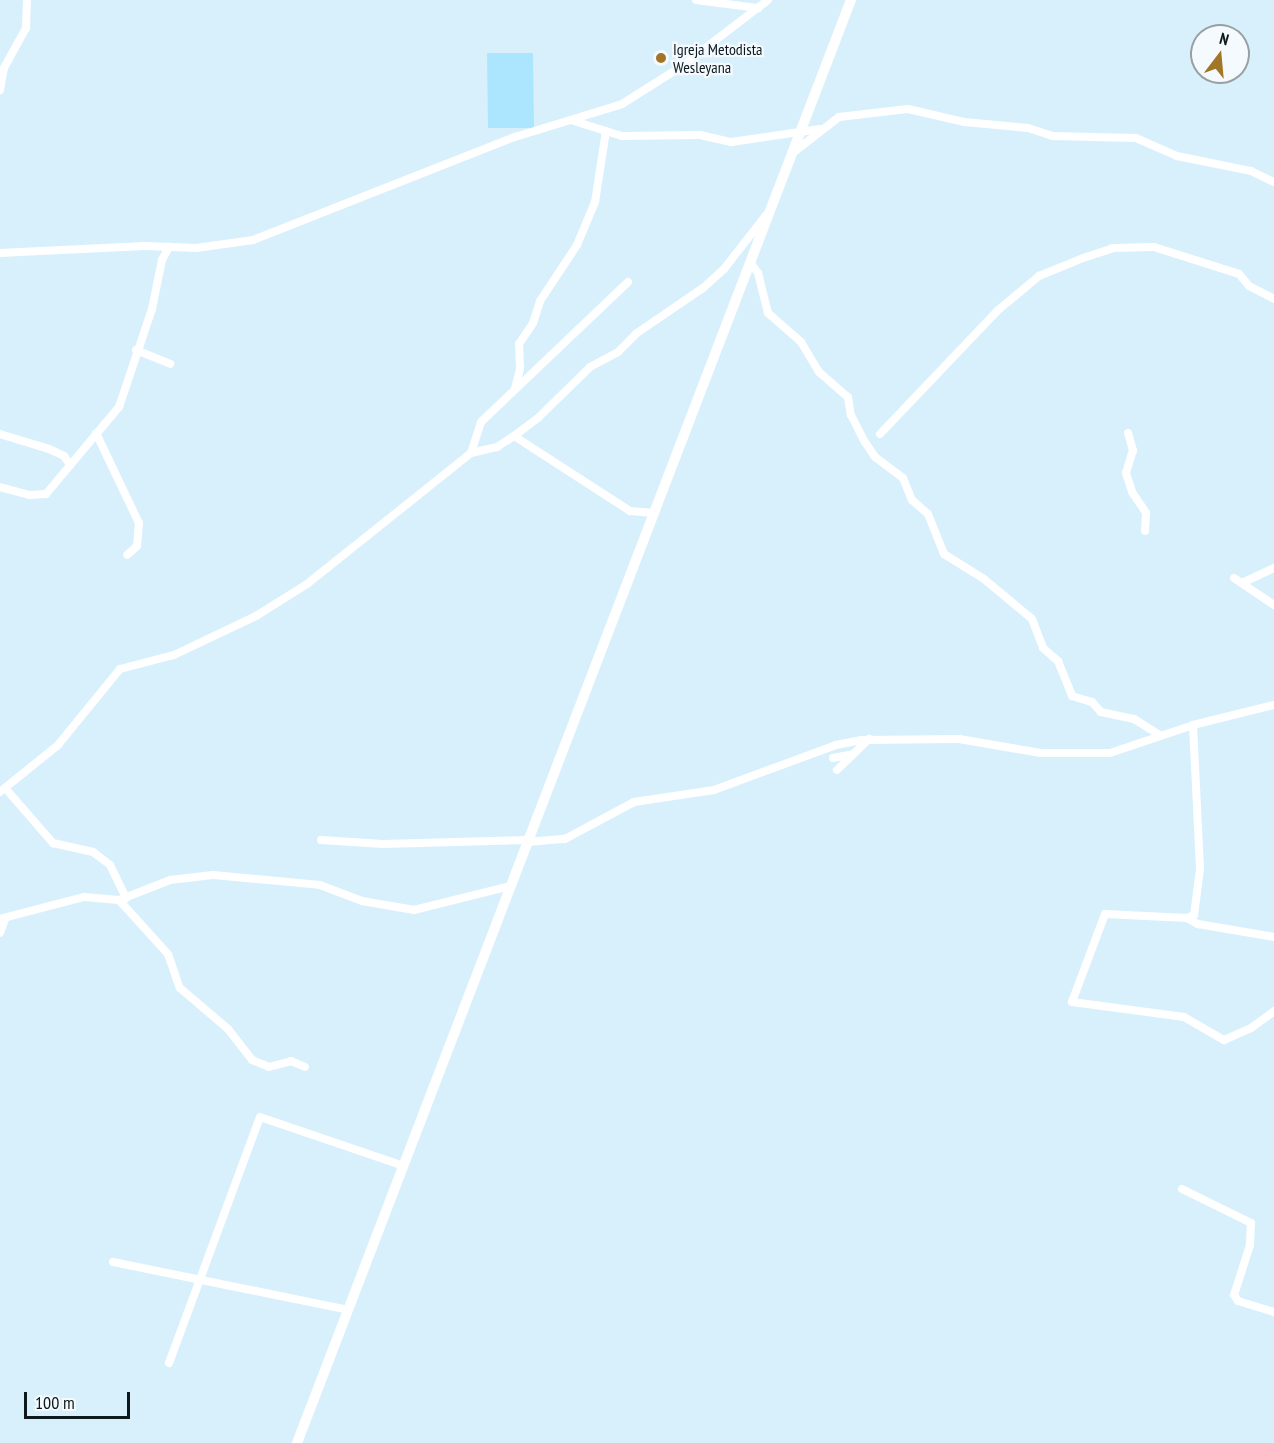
<!DOCTYPE html>
<html>
<head>
<meta charset="utf-8">
<style>
	body { margin:0 }
	#map { position:relative; width:1274px; height:1443px; overflow:hidden; background:#d8f0fc; font-family:"PT Sans Narrow",sans-serif }
	div>[style] { position:absolute }
	[style*='--x'] { left:calc(var(--x)*1px); top:calc(var(--y)*1px); width:calc(var(--w)*1px); rotate:calc(var(--a)*1deg) }
	.green>* { inset:0; background:#ace5fe }
	.street>* { height:8px; margin:-4px; padding:0 4px; transform-origin:4px; border-radius:4px; background:#fff }
	.secondary>* { height:10px; margin:-5px; padding:0 5px; transform-origin:5px; border-radius:5px; background:#fff }
	.dots>* { width:16px; height:16px; translate:-50% -50%; box-sizing:border-box; border:3px solid #f4fafd; border-radius:50% }
	span { translate:-50% -50%; white-space:nowrap; text-align:center; line-height:1.15; -webkit-text-stroke:4.5px #f4fafd; paint-order:stroke }
	.poi-label { font-size:16px; color:#0e191e }
	.left { translate:0 -50%; text-align:left }
	.north { position:absolute; left:1190px; top:24px; width:60px; height:60px; box-sizing:border-box; background:#f4fafd; border:2px solid #98a0a4; border-radius:50%; rotate:16deg; font-size:16px; font-weight:700; line-height:24px; text-align:center; color:#0e191e }
	.north::after { content:''; display:block; margin:auto; width:21px; height:27px; background:#a27527; clip-path:polygon(50% 0,100% 100%,50% 72%,0 100%) }
	.scale { position:absolute; left:24px; top:1392px; width:106px; height:27px; box-sizing:border-box; border:3px solid #0e191e; border-top:0; padding-left:8px; font-size:18px; line-height:21px; white-space:nowrap; color:#0e191e; -webkit-text-stroke:4px #f4fafd; paint-order:stroke }
</style>
</head>
<body>
<div id="map">
	<div class="green">
		<div style="clip-path:polygon(487px 53px,533px 53px,534px 128px,488px 128px)"></div>
	</div>
	<div class="street">
		<div style="--x:696;--y:0;--w:63;--a:7.4"></div>
		<div style="--x:0;--y:90;--w:22;--a:-80"></div>
		<div style="--x:4;--y:68;--w:46;--a:-61.2"></div>
		<div style="--x:26;--y:28;--w:28;--a:-88"></div>
		<div style="--x:574;--y:121;--w:50;--a:17.4"></div>
		<div style="--x:622;--y:136;--w:78;--a:-0.7"></div>
		<div style="--x:700;--y:135;--w:32;--a:13"></div>
		<div style="--x:731;--y:142;--w:90;--a:-8.3"></div>
		<div style="--x:794;--y:152;--w:57;--a:-37.9"></div>
		<div style="--x:839;--y:117;--w:69;--a:-6.6"></div>
		<div style="--x:908;--y:109;--w:57;--a:13.1"></div>
		<div style="--x:964;--y:122;--w:64;--a:5.4"></div>
		<div style="--x:1028;--y:128;--w:25;--a:18"></div>
		<div style="--x:1052;--y:136;--w:84;--a:1.4"></div>
		<div style="--x:1136;--y:138;--w:45;--a:23.7"></div>
		<div style="--x:1177;--y:156;--w:76;--a:11.5"></div>
		<div style="--x:1251;--y:171;--w:25;--a:26"></div>
		<div style="--x:0;--y:253;--w:145;--a:-2.8"></div>
		<div style="--x:145;--y:246;--w:51;--a:2.2"></div>
		<div style="--x:196;--y:248;--w:58;--a:-8"></div>
		<div style="--x:253;--y:240;--w:282;--a:-21.5"></div>
		<div style="--x:515;--y:137;--w:112;--a:-17.1"></div>
		<div style="--x:622;--y:104;--w:71;--a:-32.3"></div>
		<div style="--x:682;--y:66;--w:108;--a:-37.5"></div>
		<div style="--x:750;--y:262;--w:14;--a:54"></div>
		<div style="--x:758;--y:273;--w:41;--a:76"></div>
		<div style="--x:768;--y:313;--w:44;--a:41.3"></div>
		<div style="--x:801;--y:342;--w:35;--a:59"></div>
		<div style="--x:819;--y:372;--w:38;--a:41"></div>
		<div style="--x:848;--y:397;--w:18;--a:81"></div>
		<div style="--x:851;--y:415;--w:30;--a:63"></div>
		<div style="--x:865;--y:442;--w:18;--a:56"></div>
		<div style="--x:875;--y:457;--w:35;--a:37"></div>
		<div style="--x:903;--y:478;--w:24;--a:68"></div>
		<div style="--x:912;--y:500;--w:21;--a:41"></div>
		<div style="--x:928;--y:514;--w:43;--a:68.2"></div>
		<div style="--x:944;--y:554;--w:47;--a:32"></div>
		<div style="--x:984;--y:579;--w:62;--a:39.8"></div>
		<div style="--x:1032;--y:619;--w:31;--a:69"></div>
		<div style="--x:1043;--y:648;--w:20;--a:41"></div>
		<div style="--x:1058;--y:661;--w:38;--a:68"></div>
		<div style="--x:1072;--y:696;--w:21;--a:17"></div>
		<div style="--x:1092;--y:702;--w:13;--a:48"></div>
		<div style="--x:1101;--y:712;--w:34;--a:12"></div>
		<div style="--x:1134;--y:719;--w:31;--a:32"></div>
		<div style="--x:136;--y:350;--w:37;--a:22"></div>
		<div style="--x:515;--y:389;--w:21;--a:-76"></div>
		<div style="--x:520;--y:369;--w:25;--a:-92"></div>
		<div style="--x:519;--y:344;--w:25;--a:-56"></div>
		<div style="--x:533;--y:323;--w:23;--a:-72"></div>
		<div style="--x:540;--y:301;--w:67;--a:-56.5"></div>
		<div style="--x:577;--y:245;--w:47;--a:-67.3"></div>
		<div style="--x:595;--y:202;--w:72;--a:-81.2"></div>
		<div style="--x:96;--y:433;--w:100;--a:64.5"></div>
		<div style="--x:139;--y:523;--w:23;--a:95"></div>
		<div style="--x:137;--y:546;--w:13;--a:138"></div>
		<div style="--x:1128;--y:433;--w:18;--a:74"></div>
		<div style="--x:1133;--y:450;--w:24;--a:107"></div>
		<div style="--x:1126;--y:473;--w:20;--a:72"></div>
		<div style="--x:1132;--y:492;--w:25;--a:56"></div>
		<div style="--x:1146;--y:513;--w:18;--a:93"></div>
		<div style="--x:0;--y:434;--w:51;--a:17"></div>
		<div style="--x:49;--y:449;--w:17;--a:25"></div>
		<div style="--x:64;--y:456;--w:11;--a:56"></div>
		<div style="--x:880;--y:434;--w:170;--a:-46.4"></div>
		<div style="--x:997;--y:311;--w:55;--a:-39.8"></div>
		<div style="--x:1039;--y:276;--w:48;--a:-22.2"></div>
		<div style="--x:1083;--y:258;--w:32;--a:-18"></div>
		<div style="--x:1113;--y:248;--w:41;--a:-1.4"></div>
		<div style="--x:1154;--y:247;--w:89;--a:17.6"></div>
		<div style="--x:1239;--y:274;--w:16;--a:50"></div>
		<div style="--x:1249;--y:286;--w:28;--a:27"></div>
		<div style="--x:514;--y:436;--w:138;--a:32.9"></div>
		<div style="--x:630;--y:511;--w:24;--a:5"></div>
		<div style="--x:471;--y:453;--w:33;--a:-72"></div>
		<div style="--x:481;--y:422;--w:203;--a:-43.6"></div>
		<div style="--x:0;--y:487;--w:30;--a:15"></div>
		<div style="--x:29;--y:495;--w:17;--a:-3"></div>
		<div style="--x:46;--y:494;--w:114;--a:-50"></div>
		<div style="--x:119;--y:407;--w:103;--a:-71.4"></div>
		<div style="--x:152;--y:309;--w:50;--a:-78.5"></div>
		<div style="--x:162;--y:260;--w:15;--a:-62"></div>
		<div style="--x:1234;--y:578;--w:48;--a:34"></div>
		<div style="--x:1242;--y:583;--w:35;--a:-25"></div>
		<div style="--x:1193;--y:725;--w:144;--a:87.2"></div>
		<div style="--x:1200;--y:869;--w:46;--a:97.4"></div>
		<div style="--x:1194;--y:915;--w:8;--a:157"></div>
		<div style="--x:1187;--y:918;--w:82;--a:-177.2"></div>
		<div style="--x:1105;--y:914;--w:94;--a:110.6"></div>
		<div style="--x:1072;--y:1002;--w:113;--a:7.6"></div>
		<div style="--x:1184;--y:1017;--w:46;--a:29.9"></div>
		<div style="--x:1224;--y:1040;--w:30;--a:-24"></div>
		<div style="--x:1251;--y:1028;--w:29;--a:-36"></div>
		<div style="--x:833;--y:758;--w:20;--a:-11"></div>
		<div style="--x:837;--y:770;--w:45;--a:-44.1"></div>
		<div style="--x:6;--y:789;--w:72;--a:49"></div>
		<div style="--x:53;--y:843;--w:41;--a:12.7"></div>
		<div style="--x:93;--y:852;--w:21;--a:37"></div>
		<div style="--x:110;--y:865;--w:37;--a:64"></div>
		<div style="--x:0;--y:792;--w:75;--a:-39"></div>
		<div style="--x:58;--y:745;--w:98;--a:-50.8"></div>
		<div style="--x:120;--y:669;--w:56;--a:-14.5"></div>
		<div style="--x:174;--y:655;--w:91;--a:-25.4"></div>
		<div style="--x:256;--y:616;--w:60;--a:-32.1"></div>
		<div style="--x:307;--y:584;--w:210;--a:-38.6"></div>
		<div style="--x:471;--y:453;--w:27;--a:-13"></div>
		<div style="--x:497;--y:447;--w:20;--a:-33"></div>
		<div style="--x:514;--y:436;--w:31;--a:-37"></div>
		<div style="--x:539;--y:417;--w:71;--a:-44.4"></div>
		<div style="--x:590;--y:367;--w:32;--a:-28"></div>
		<div style="--x:618;--y:352;--w:27;--a:-45"></div>
		<div style="--x:637;--y:333;--w:80;--a:-34.3"></div>
		<div style="--x:703;--y:288;--w:28;--a:-42"></div>
		<div style="--x:724;--y:269;--w:68;--a:-52.1"></div>
		<div style="--x:321;--y:840;--w:62;--a:3.7"></div>
		<div style="--x:383;--y:844;--w:145;--a:-1.6"></div>
		<div style="--x:528;--y:842;--w:37;--a:-5"></div>
		<div style="--x:565;--y:839;--w:78;--a:-28.2"></div>
		<div style="--x:634;--y:802;--w:81;--a:-8.5"></div>
		<div style="--x:714;--y:790;--w:130;--a:-20.2"></div>
		<div style="--x:836;--y:745;--w:26;--a:-11"></div>
		<div style="--x:862;--y:740;--w:97;--a:-0.6"></div>
		<div style="--x:959;--y:739;--w:83;--a:9.7"></div>
		<div style="--x:1041;--y:753;--w:69;--a:0"></div>
		<div style="--x:1110;--y:753;--w:88;--a:-18.6"></div>
		<div style="--x:1193;--y:725;--w:83;--a:-13.9"></div>
		<div style="--x:119;--y:900;--w:73;--a:47.8"></div>
		<div style="--x:168;--y:954;--w:36;--a:71"></div>
		<div style="--x:180;--y:988;--w:63;--a:40.5"></div>
		<div style="--x:228;--y:1029;--w:39;--a:52"></div>
		<div style="--x:252;--y:1060;--w:18;--a:22"></div>
		<div style="--x:269;--y:1067;--w:23;--a:-15"></div>
		<div style="--x:291;--y:1061;--w:15;--a:23"></div>
		<div style="--x:1187;--y:918;--w:13;--a:29"></div>
		<div style="--x:1198;--y:924;--w:77;--a:9.7"></div>
		<div style="--x:0;--y:919;--w:87;--a:-14.7"></div>
		<div style="--x:84;--y:897;--w:35;--a:5"></div>
		<div style="--x:119;--y:900;--w:55;--a:-21.4"></div>
		<div style="--x:170;--y:880;--w:43;--a:-6.6"></div>
		<div style="--x:213;--y:875;--w:107;--a:5.3"></div>
		<div style="--x:320;--y:885;--w:45;--a:20.9"></div>
		<div style="--x:362;--y:901;--w:53;--a:9.8"></div>
		<div style="--x:414;--y:910;--w:100;--a:-13.9"></div>
		<div style="--x:0;--y:933;--w:15;--a:-70"></div>
		<div style="--x:1182;--y:1189;--w:77;--a:26.2"></div>
		<div style="--x:1251;--y:1223;--w:22;--a:93"></div>
		<div style="--x:1250;--y:1245;--w:52;--a:107.7"></div>
		<div style="--x:1234;--y:1295;--w:7;--a:56"></div>
		<div style="--x:1238;--y:1301;--w:38;--a:17"></div>
		<div style="--x:113;--y:1262;--w:240;--a:11.5"></div>
		<div style="--x:169;--y:1363;--w:262;--a:-69.7"></div>
		<div style="--x:260;--y:1117;--w:152;--a:18.8"></div>
	</div>
	<div class="secondary">
		<div style="--x:297;--y:1443;--w:1546;--a:-69"></div>
	</div>
	<div class="dots">
		<div style="left:661px;top:58px;background:#a27527"></div>
	</div>
	<div class="poi-label">
		<span class="left" style="left:673px;top:58px">Igreja Metodista<br>Wesleyana</span>
	</div>
	<div class="north">N</div>
	<div class="scale">100 m</div>
</div>
</body>
</html>
